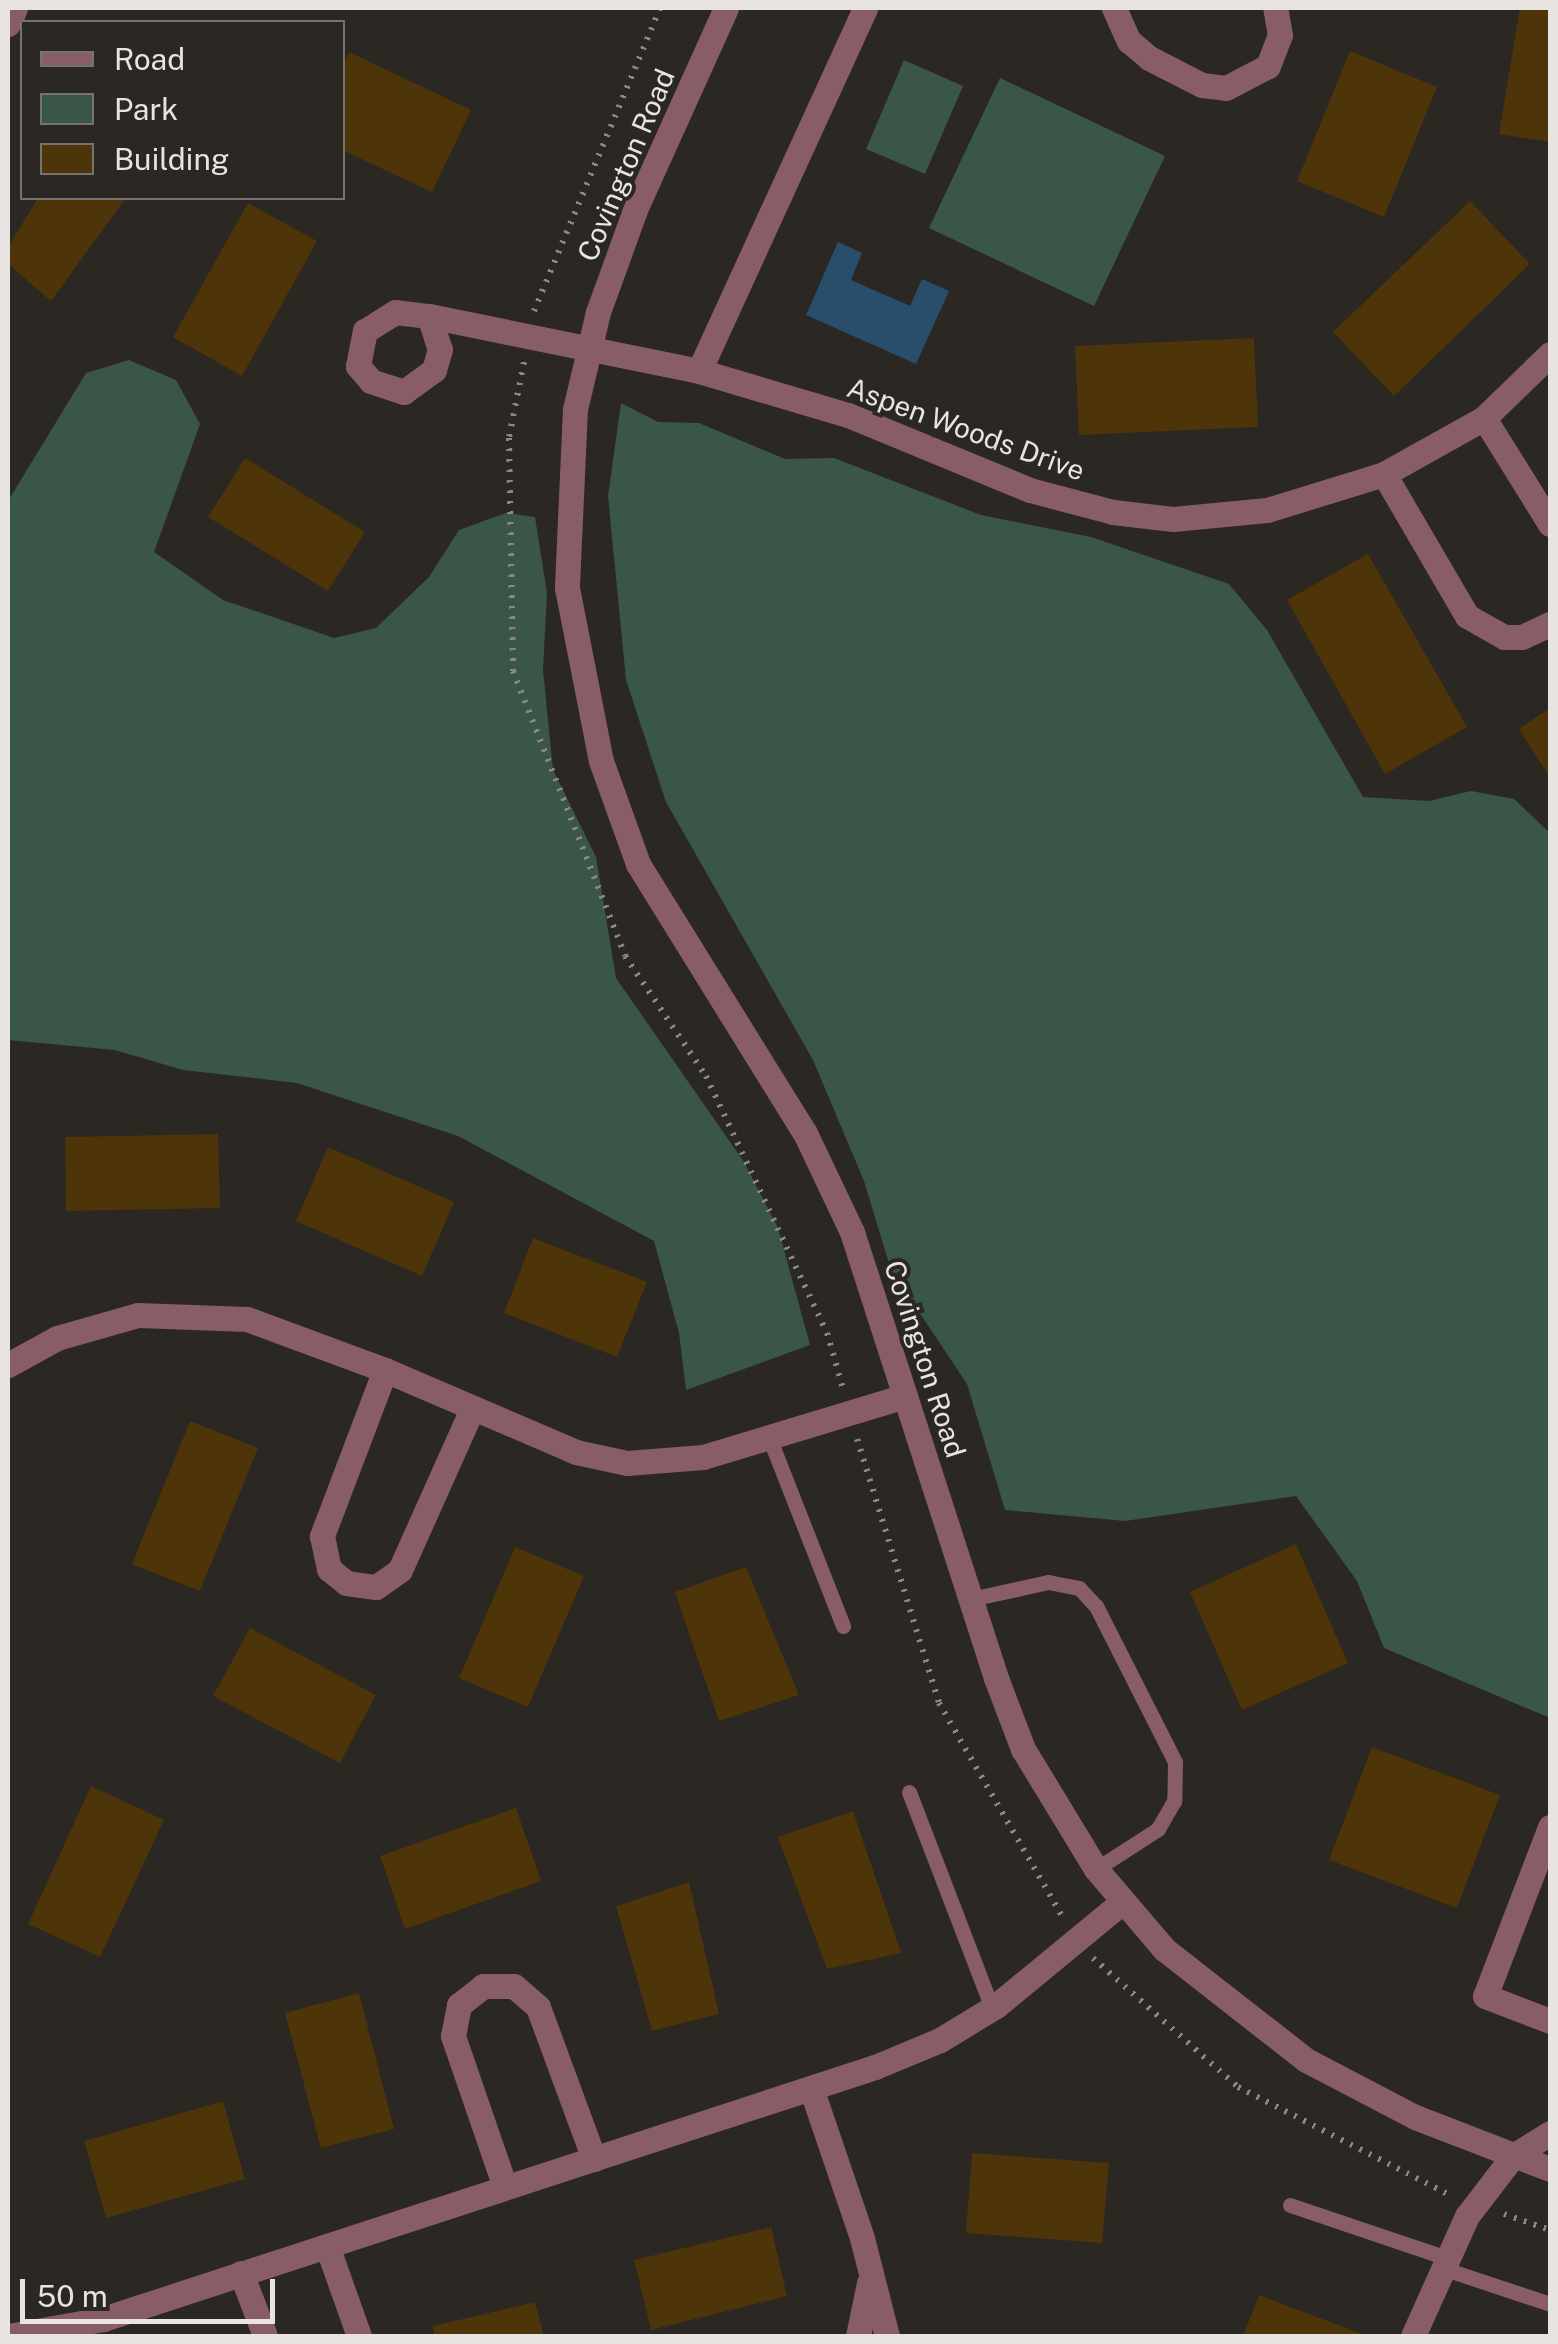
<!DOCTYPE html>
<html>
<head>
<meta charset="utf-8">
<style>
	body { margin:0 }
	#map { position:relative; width:1558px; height:2344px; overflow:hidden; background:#2b2722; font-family:"Public Sans",sans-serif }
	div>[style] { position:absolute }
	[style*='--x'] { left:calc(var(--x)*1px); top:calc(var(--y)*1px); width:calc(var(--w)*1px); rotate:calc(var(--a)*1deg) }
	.green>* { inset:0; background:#3a5649 }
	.water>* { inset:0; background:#284e6c }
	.building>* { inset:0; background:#4d3409 }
	.path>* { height:6px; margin-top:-3px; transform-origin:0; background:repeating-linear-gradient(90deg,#8b8884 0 2.5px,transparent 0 10.5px) }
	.lane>* { height:15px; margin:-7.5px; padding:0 7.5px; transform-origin:7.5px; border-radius:7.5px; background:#885d65 }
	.street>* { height:25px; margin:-12.5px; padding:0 12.5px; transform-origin:12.5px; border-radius:12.5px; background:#885d65 }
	span { translate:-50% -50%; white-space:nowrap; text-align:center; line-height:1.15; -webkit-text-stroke:8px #2b2722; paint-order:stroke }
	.street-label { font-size:28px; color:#e7e4e1 }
	.frame { position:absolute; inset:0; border:10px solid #e7e4e1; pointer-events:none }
	.legend { position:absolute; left:20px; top:20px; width:325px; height:180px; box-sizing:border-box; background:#2b2722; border:2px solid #76736e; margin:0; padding:12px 18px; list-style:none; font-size:30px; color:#e7e4e1 }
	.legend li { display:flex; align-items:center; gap:20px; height:50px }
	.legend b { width:50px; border:2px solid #76736e }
	.scale { position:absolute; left:20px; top:2279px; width:255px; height:45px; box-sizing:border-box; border:5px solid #e7e4e1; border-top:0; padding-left:12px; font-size:30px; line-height:35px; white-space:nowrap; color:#e7e4e1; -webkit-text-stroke:8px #2b2722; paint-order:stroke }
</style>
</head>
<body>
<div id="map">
	<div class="green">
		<div style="clip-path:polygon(904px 60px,963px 86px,925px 174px,866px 149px)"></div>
		<div style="clip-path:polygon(1000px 78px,1165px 156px,1094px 306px,929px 228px)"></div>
		<div style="clip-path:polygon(129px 360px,176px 380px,200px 424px,154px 552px,223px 600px,334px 638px,376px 628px,429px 577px,459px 530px,506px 513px,535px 517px,547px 593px,543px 670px,553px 770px,596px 857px,616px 978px,744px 1162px,778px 1228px,810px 1345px,686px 1390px,679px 1333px,654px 1241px,458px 1136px,297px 1083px,183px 1070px,115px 1050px,8px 1040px,8px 501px,86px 373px)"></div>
		<div style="clip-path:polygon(621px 403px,658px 422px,699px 423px,785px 459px,834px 458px,981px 515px,1091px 537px,1229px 584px,1267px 630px,1363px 797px,1429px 801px,1471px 791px,1514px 799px,1550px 833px,1550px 1718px,1384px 1648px,1357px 1581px,1296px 1496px,1125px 1521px,1005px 1510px,967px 1384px,891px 1270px,864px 1181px,813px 1060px,666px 802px,626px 680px,608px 496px)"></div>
	</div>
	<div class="water">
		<div style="clip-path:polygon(838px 242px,862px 253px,851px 280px,910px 306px,922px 279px,949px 291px,916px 364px,806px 315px)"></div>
	</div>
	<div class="building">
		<div style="clip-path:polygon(1520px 8px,1550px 8px,1550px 142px,1499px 134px)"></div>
		<div style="clip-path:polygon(1350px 51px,1437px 87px,1384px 217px,1297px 181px)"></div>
		<div style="clip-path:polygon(349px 52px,471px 110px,432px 192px,342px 150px,342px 67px)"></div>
		<div style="clip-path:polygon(38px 198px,126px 198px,51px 301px,8px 264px,8px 247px)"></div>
		<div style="clip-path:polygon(1470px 201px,1530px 264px,1394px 396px,1333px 332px)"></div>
		<div style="clip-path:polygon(248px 203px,317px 241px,242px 376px,173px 337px)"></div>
		<div style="clip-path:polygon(1254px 338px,1258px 427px,1079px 435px,1075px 346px)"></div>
		<div style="clip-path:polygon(245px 458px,365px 532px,328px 591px,208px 517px)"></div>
		<div style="clip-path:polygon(1368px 554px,1467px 727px,1385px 774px,1287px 600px)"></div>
		<div style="clip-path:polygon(1550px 708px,1550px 778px,1519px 729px)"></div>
		<div style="clip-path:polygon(218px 1134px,220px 1208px,66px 1211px,65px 1137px)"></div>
		<div style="clip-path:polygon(328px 1147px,454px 1202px,422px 1276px,296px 1221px)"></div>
		<div style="clip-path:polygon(533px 1238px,647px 1282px,617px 1357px,504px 1313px)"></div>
		<div style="clip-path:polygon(190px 1421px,258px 1448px,200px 1591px,132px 1564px)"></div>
		<div style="clip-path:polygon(1296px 1544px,1348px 1663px,1242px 1710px,1190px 1592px)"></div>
		<div style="clip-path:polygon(515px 1547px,584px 1576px,528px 1707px,459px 1678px)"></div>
		<div style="clip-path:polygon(746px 1567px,799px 1695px,719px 1721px,675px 1592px)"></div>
		<div style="clip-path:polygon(250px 1628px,376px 1695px,340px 1763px,213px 1696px)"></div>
		<div style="clip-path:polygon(1372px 1747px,1500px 1795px,1457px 1908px,1329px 1860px)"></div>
		<div style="clip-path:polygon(91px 1786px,164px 1820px,100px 1957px,28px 1924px)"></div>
		<div style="clip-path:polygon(516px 1808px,541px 1881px,405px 1929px,380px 1856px)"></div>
		<div style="clip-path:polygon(853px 1811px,901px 1953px,827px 1969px,778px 1837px)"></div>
		<div style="clip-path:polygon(689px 1882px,719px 2014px,652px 2031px,616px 1906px)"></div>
		<div style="clip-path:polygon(359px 1993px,394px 2129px,321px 2148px,285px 2013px)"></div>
		<div style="clip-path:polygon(223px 2101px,245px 2179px,106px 2218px,84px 2141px)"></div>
		<div style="clip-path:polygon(972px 2153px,1109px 2163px,1102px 2243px,966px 2233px)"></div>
		<div style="clip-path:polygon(771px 2227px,787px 2296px,651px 2330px,634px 2260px)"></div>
		<div style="clip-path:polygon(1259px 2295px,1362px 2334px,1362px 2336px,1243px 2336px)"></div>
		<div style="clip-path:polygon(535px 2302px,544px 2336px,434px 2336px,433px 2326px)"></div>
	</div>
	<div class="path">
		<div style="--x:534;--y:311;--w:328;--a:-67.4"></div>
		<div style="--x:524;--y:362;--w:77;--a:101.2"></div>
		<div style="--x:509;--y:438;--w:233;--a:89"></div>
		<div style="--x:513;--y:671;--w:306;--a:68.5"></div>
		<div style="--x:625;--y:956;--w:145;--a:56"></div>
		<div style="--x:706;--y:1076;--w:284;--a:64.8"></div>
		<div style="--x:827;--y:1333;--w:57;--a:73.8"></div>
		<div style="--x:857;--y:1439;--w:276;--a:72.7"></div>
		<div style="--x:939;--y:1703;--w:246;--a:60"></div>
		<div style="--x:1093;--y:1958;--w:194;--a:41.7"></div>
		<div style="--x:1238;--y:2087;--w:238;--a:27"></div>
		<div style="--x:1504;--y:2214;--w:49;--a:19.2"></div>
	</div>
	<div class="lane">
		<div style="--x:769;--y:1437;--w:203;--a:68.6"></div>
		<div style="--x:971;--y:1599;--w:79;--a:-12.4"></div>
		<div style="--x:1048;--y:1582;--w:32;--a:11"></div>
		<div style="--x:1079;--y:1588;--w:25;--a:47"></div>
		<div style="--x:1096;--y:1606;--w:175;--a:63.1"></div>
		<div style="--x:1175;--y:1762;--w:39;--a:91"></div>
		<div style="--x:1174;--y:1801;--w:32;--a:120"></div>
		<div style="--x:1158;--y:1829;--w:74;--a:147.2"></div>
		<div style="--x:909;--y:1792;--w:231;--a:69"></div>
		<div style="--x:1290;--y:2205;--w:166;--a:18.7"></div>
		<div style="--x:1442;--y:2268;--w:114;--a:18.4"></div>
	</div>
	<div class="street">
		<div style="--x:726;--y:8;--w:222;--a:114.3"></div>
		<div style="--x:635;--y:210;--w:109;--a:109.9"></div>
		<div style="--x:598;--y:312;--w:100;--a:103.3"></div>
		<div style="--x:575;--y:409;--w:179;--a:92.6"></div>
		<div style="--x:567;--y:588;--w:176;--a:78.9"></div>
		<div style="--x:601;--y:761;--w:109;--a:70.2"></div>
		<div style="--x:638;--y:864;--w:317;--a:58.2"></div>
		<div style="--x:805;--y:1133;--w:110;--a:64.6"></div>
		<div style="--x:852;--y:1232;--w:469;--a:72.1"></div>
		<div style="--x:996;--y:1678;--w:76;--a:69.2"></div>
		<div style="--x:1023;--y:1749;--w:140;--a:58.7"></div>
		<div style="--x:1096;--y:1869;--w:105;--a:49.6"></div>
		<div style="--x:1164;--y:1949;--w:180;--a:38"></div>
		<div style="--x:1306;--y:2060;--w:123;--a:27.6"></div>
		<div style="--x:1415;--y:2117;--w:145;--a:21.1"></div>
		<div style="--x:1114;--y:8;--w:36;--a:66"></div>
		<div style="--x:1129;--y:41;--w:26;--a:40"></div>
		<div style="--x:1149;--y:58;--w:59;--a:27"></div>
		<div style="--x:1202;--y:85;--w:24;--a:7"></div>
		<div style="--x:1226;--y:88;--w:47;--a:-27.6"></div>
		<div style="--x:1268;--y:66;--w:33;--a:-69"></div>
		<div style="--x:1280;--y:35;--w:27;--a:-100"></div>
		<div style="--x:8;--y:24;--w:17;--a:-66"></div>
		<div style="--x:395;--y:312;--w:34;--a:7"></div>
		<div style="--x:429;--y:316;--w:35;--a:72"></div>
		<div style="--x:440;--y:349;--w:22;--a:106"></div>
		<div style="--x:434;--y:370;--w:37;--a:144"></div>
		<div style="--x:404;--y:392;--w:35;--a:-162"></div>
		<div style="--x:371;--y:381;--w:20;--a:-131"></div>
		<div style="--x:358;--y:366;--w:36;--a:-79"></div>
		<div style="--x:365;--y:331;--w:36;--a:-32"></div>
		<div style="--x:429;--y:316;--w:276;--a:11.5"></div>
		<div style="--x:699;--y:371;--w:155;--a:16.5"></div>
		<div style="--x:848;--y:415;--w:197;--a:22.4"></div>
		<div style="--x:1030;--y:490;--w:86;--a:14.8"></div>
		<div style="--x:1113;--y:512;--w:60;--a:6.7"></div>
		<div style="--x:1173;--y:519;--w:94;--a:-5.5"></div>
		<div style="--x:1267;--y:510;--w:122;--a:-17.1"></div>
		<div style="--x:1384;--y:474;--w:115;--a:-29.2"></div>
		<div style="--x:1484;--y:418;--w:92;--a:-44.1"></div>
		<div style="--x:699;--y:371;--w:399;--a:-65.4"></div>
		<div style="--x:1484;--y:418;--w:125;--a:58.1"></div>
		<div style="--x:1384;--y:474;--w:164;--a:59.7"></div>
		<div style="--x:1467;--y:616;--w:43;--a:29.6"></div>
		<div style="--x:1504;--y:637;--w:18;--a:0"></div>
		<div style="--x:1522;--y:637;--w:31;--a:-25"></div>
		<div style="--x:8;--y:1365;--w:56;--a:-28.9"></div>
		<div style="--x:57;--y:1338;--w:84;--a:-15.9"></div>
		<div style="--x:138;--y:1315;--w:109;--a:2.1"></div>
		<div style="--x:247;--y:1319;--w:147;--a:20.3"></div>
		<div style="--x:385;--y:1370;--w:208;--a:23.2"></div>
		<div style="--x:576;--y:1452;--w:52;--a:12.2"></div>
		<div style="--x:627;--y:1463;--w:76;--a:-4.5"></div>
		<div style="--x:703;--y:1457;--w:211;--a:-16.8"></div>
		<div style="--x:385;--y:1370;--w:178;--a:110.8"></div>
		<div style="--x:322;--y:1536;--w:34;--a:78"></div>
		<div style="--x:329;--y:1569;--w:22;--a:39"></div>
		<div style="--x:346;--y:1583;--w:30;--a:8"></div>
		<div style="--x:376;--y:1587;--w:29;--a:-35"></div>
		<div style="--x:400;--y:1570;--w:176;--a:-65.9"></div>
		<div style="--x:1550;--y:1827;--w:181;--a:111"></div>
		<div style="--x:1485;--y:1996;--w:70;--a:21"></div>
		<div style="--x:811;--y:2088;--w:158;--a:71.2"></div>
		<div style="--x:862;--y:2238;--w:101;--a:75.7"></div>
		<div style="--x:505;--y:2187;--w:160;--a:-109"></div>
		<div style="--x:453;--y:2036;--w:32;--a:-79"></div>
		<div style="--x:459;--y:2005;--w:31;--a:-38"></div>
		<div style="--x:483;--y:1986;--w:31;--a:0"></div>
		<div style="--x:514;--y:1986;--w:32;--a:41"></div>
		<div style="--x:538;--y:2007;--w:162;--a:69.8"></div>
		<div style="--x:327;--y:2246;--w:96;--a:70.4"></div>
		<div style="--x:241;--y:2273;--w:67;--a:69.1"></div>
		<div style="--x:8;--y:2336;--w:97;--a:-10.1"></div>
		<div style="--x:103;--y:2319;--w:812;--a:-18.08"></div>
		<div style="--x:875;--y:2067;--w:70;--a:-22.6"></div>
		<div style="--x:940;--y:2040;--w:66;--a:-31.3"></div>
		<div style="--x:996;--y:2006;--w:163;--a:-39.5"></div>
		<div style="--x:858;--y:2336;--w:54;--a:-78.3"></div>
		<div style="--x:1413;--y:2336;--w:132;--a:-65.8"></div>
		<div style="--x:1467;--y:2216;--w:76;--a:-52.5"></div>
		<div style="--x:1513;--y:2156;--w:44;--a:-31.9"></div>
	</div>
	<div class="street-label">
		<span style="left:626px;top:165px;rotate:-67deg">Covington Road</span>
		<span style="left:966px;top:429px;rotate:20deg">Aspen Woods Drive</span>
		<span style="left:925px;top:1359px;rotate:72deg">Covington Road</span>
	</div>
	<div class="frame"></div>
	<ul class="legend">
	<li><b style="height:12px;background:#885d65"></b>Road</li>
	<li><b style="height:28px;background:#3a5649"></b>Park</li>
	<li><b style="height:28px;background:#4d3409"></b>Building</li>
	</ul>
	<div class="scale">50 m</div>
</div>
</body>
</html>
